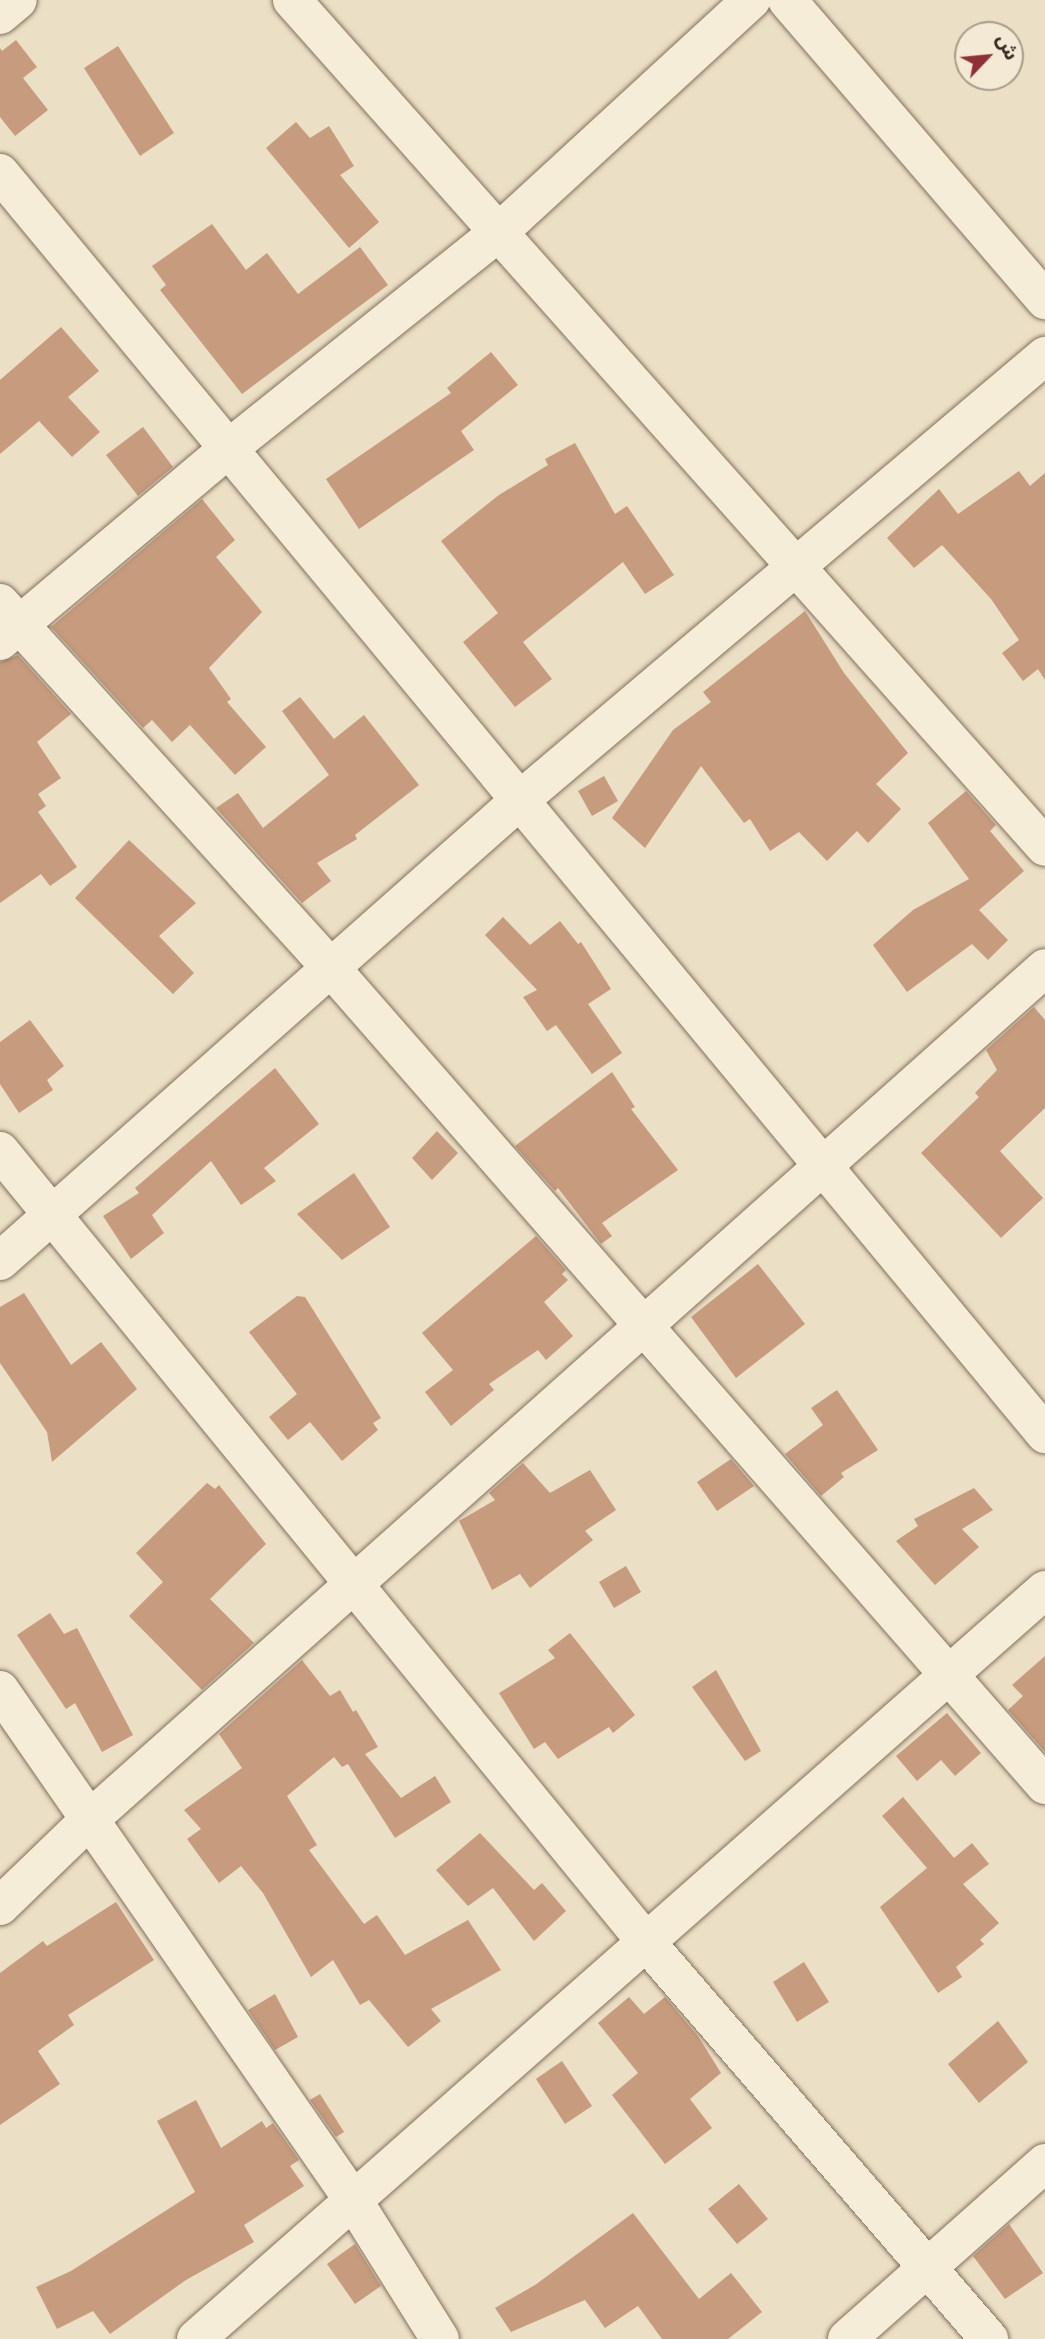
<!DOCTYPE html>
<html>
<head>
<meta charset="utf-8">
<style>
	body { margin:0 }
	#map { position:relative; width:1045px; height:2339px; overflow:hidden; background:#ebdfc5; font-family:Spectral,"Noto Sans Arabic",serif }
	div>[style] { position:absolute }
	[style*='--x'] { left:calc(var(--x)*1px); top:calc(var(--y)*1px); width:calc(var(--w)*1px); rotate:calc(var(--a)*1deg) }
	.building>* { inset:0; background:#c69b7e }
	.roads { filter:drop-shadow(0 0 2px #84715d) drop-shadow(0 0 2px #84715d) }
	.street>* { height:38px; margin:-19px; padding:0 19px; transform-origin:19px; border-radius:19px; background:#f6edd8 }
	.secondary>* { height:38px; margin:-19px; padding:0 19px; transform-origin:19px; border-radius:19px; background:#f6edd8 }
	span { translate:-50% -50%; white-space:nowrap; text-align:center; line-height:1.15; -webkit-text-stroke:5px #f3e9d4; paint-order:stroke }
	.north { position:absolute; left:954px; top:21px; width:70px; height:70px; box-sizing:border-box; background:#f3e9d4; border:2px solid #a79d8c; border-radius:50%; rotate:64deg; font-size:19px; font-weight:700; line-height:28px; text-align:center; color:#362a1f }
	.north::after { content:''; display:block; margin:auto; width:24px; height:32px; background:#8f3134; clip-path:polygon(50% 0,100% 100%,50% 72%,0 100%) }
</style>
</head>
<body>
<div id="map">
	<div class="building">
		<div style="clip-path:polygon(16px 40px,37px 67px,23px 78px,48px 110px,15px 136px,0 117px,0 48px,2px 51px)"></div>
		<div style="clip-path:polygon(118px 46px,174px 133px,140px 156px,84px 68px)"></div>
		<div style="clip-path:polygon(296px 122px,310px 138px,329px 126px,354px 166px,340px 175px,379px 222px,349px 248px,266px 148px)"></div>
		<div style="clip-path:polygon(212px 224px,246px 270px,267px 253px,298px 294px,360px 247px,388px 285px,242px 394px,160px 290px,166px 285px,152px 266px)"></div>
		<div style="clip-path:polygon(61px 327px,99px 371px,68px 397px,100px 432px,72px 457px,39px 421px,0 454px,0 380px)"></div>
		<div style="clip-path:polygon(491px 352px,518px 385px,461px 431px,474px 450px,359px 529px,326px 479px,451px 393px,447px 388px)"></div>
		<div style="clip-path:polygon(143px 427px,173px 467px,138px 496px,106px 455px)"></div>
		<div style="clip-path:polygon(575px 443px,615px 514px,627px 506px,674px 575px,645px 594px,623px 562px,523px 642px,552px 679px,515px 707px,463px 642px,498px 613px,441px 541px,499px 495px,548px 465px,545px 459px)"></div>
		<div style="clip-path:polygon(1019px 471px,1030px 486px,1045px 473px,1045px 680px,1038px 669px,1023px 681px,1002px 653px,1019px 640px,991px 599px,942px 545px,914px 568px,887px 538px,939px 489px,958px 514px)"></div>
		<div style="clip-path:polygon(202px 499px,235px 540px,216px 557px,262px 612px,209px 668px,231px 699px,227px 702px,266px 747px,235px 775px,190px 725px,172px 742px,152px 720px,143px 728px,51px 627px)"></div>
		<div style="clip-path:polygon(805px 611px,844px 673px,908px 753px,876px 784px,901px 809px,868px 843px,857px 831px,827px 861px,799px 832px,770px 851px,750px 819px,744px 823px,701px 766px,645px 848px,612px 818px,673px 730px,711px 702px,703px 692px)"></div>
		<div style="clip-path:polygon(18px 655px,71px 714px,37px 742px,61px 778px,38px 794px,46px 806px,38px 812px,77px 867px,50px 886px,41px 874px,0 903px,0 662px)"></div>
		<div style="clip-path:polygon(300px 697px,334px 739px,364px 715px,419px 785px,355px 835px,357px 839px,317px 863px,331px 881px,302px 903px,216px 808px,238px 793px,263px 828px,329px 775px,282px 711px)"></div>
		<div style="clip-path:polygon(604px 776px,618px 801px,592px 816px,578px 791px)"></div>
		<div style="clip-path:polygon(966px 791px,996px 825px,990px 831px,1024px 871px,979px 910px,1008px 940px,988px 960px,972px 944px,907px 992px,873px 945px,913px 910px,969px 879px,928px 823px)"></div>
		<div style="clip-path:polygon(129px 840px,196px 903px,159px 936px,194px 973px,173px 994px,75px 898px)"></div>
		<div style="clip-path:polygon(503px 917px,530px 945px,560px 921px,578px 944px,581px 942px,611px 989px,588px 1004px,622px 1053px,592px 1074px,556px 1025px,547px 1031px,523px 997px,537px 990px,485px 935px)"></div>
		<div style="clip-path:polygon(1034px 1007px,1045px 1020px,1045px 1108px,1000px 1151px,1043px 1198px,1001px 1238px,921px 1153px,979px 1097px,975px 1093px,997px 1070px,986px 1050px)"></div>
		<div style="clip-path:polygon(30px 1020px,64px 1066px,47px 1080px,53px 1090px,19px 1113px,0 1084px,0 1042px)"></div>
		<div style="clip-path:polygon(275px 1068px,319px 1124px,264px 1168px,276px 1181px,241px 1205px,211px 1161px,152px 1215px,164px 1233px,131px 1259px,103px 1216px,139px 1193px,135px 1188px)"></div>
		<div style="clip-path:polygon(612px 1072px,635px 1107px,631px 1109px,678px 1170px,602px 1223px,612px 1236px,601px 1244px,558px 1188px,555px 1191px,515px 1146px)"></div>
		<div style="clip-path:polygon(437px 1131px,458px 1153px,432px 1180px,412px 1158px)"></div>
		<div style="clip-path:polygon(354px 1173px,390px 1227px,342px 1260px,297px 1214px)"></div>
		<div style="clip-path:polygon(536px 1236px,566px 1270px,562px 1274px,568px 1280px,544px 1302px,573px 1336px,546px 1360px,538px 1350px,489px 1384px,494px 1390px,451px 1426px,425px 1392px,453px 1370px,422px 1333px)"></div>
		<div style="clip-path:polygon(758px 1264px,805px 1324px,736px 1378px,691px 1317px)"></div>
		<div style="clip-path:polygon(24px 1293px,71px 1365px,101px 1342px,137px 1389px,52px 1462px,47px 1432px,0 1363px,0 1307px)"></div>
		<div style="clip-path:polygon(297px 1296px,305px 1297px,381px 1418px,373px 1423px,378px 1430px,342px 1461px,310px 1422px,288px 1440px,269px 1417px,297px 1394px,249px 1332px)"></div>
		<div style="clip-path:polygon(837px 1390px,878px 1450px,841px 1473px,844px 1477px,821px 1496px,785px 1454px,823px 1425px,811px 1408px)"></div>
		<div style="clip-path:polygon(731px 1459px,754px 1486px,717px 1511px,697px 1482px)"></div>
		<div style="clip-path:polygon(523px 1463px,550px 1493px,590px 1470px,616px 1510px,585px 1531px,593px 1540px,530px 1588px,520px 1574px,492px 1590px,459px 1521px,495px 1500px,489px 1493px)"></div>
		<div style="clip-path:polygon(207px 1483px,215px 1489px,219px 1485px,266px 1544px,210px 1599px,254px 1643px,202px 1690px,129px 1616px,163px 1582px,136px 1553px)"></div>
		<div style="clip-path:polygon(974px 1488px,993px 1510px,962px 1529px,979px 1547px,935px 1585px,896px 1541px,918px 1526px,914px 1519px)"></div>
		<div style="clip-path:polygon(626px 1566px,641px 1592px,614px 1608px,599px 1582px)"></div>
		<div style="clip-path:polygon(50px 1613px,64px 1634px,77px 1628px,133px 1735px,102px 1752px,75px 1703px,66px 1709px,17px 1635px)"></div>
		<div style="clip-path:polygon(570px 1633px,635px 1715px,613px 1733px,609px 1727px,558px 1759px,545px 1742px,534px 1749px,499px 1693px,555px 1658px,548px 1650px)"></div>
		<div style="clip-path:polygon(1045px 1656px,1045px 1752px,1008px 1710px,1023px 1696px,1012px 1685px)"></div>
		<div style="clip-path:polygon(302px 1660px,330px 1696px,340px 1690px,353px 1712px,356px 1710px,378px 1747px,365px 1754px,401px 1798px,435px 1776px,451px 1802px,395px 1838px,348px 1764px,342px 1767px,334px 1757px,287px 1796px,317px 1845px,309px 1850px,364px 1924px,377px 1915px,405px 1955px,468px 1920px,501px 1970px,431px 2009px,441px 2021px,408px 2047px,369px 2000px,360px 2005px,333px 1960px,311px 1977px,263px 1893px,241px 1866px,219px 1883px,187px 1839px,201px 1829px,184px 1810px,242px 1768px,219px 1734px)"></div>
		<div style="clip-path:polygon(716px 1670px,761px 1751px,745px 1761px,692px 1687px)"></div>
		<div style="clip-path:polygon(947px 1713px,981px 1753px,955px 1776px,941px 1760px,917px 1781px,896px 1756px)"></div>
		<div style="clip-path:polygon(903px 1797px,954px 1858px,972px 1843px,989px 1864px,963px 1884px,999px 1923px,980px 1940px,984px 1944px,956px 1967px,962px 1977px,938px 1993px,880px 1907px,927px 1868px,882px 1816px)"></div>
		<div style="clip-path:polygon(480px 1833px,534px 1890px,542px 1883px,566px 1911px,534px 1941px,493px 1888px,468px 1906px,436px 1870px)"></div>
		<div style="clip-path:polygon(116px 1902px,154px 1960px,68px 2015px,74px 2025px,38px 2051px,60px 2084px,0 2125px,0 1973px,43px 1941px,47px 1946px)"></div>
		<div style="clip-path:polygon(804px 1962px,829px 2002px,797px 2022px,773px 1982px)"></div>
		<div style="clip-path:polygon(275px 1994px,298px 2037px,275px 2050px,248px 2010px)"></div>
		<div style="clip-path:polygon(629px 1997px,644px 2014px,665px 1997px,698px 2036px,721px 2073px,690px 2099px,712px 2128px,665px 2164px,612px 2095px,638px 2073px,598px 2023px)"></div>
		<div style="clip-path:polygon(998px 2021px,1028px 2062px,979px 2103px,948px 2064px)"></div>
		<div style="clip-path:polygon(562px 2061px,592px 2106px,565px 2124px,536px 2079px)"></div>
		<div style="clip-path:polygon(320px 2094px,344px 2132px,336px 2137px,310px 2100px)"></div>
		<div style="clip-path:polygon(196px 2100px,221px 2148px,262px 2121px,266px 2128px,273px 2123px,299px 2160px,290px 2166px,304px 2186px,244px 2225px,254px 2242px,186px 2280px,110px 2334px,93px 2311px,57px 2329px,36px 2287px,71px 2271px,195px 2192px,157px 2121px)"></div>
		<div style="clip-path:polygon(739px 2184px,768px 2219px,737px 2244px,708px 2209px)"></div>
		<div style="clip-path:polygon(633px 2213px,699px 2299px,731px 2273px,762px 2312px,728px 2339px,662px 2339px,638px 2306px,605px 2328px,585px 2300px,511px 2332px,495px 2308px,535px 2285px)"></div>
		<div style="clip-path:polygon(1009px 2224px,1043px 2273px,1005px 2299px,973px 2256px)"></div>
		<div style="clip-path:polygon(355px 2244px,381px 2286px,355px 2304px,327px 2264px)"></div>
	</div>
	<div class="roads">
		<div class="street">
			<div style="--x:292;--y:0;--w:1133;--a:48.36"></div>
			<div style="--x:0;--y:173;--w:1638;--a:50.35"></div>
			<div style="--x:0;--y:603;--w:493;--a:47.8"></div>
			<div style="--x:331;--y:968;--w:1085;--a:48.85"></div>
			<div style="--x:0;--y:641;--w:298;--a:-40.1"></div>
			<div style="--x:228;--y:449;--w:347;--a:-38.7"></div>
			<div style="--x:499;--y:232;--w:343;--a:-42.6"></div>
			<div style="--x:0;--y:1151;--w:1021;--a:50.76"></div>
			<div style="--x:646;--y:1942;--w:525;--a:49.17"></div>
			<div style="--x:0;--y:1261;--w:695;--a:-41.56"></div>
			<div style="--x:520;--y:800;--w:688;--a:-40.22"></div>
			<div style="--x:0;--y:1690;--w:620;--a:55.31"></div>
			<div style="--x:353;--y:2200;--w:164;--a:58"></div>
			<div style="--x:0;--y:1906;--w:125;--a:-44"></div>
			<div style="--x:90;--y:1819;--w:1279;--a:-41.7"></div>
			<div style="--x:196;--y:2339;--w:1132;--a:-41.42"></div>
			<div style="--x:847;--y:2339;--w:265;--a:-41.6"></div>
		</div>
		<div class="secondary">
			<div style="--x:787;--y:0;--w:396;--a:49.3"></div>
			<div style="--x:0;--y:15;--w:23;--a:-40"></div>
		</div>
	</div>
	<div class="north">ش</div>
</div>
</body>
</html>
